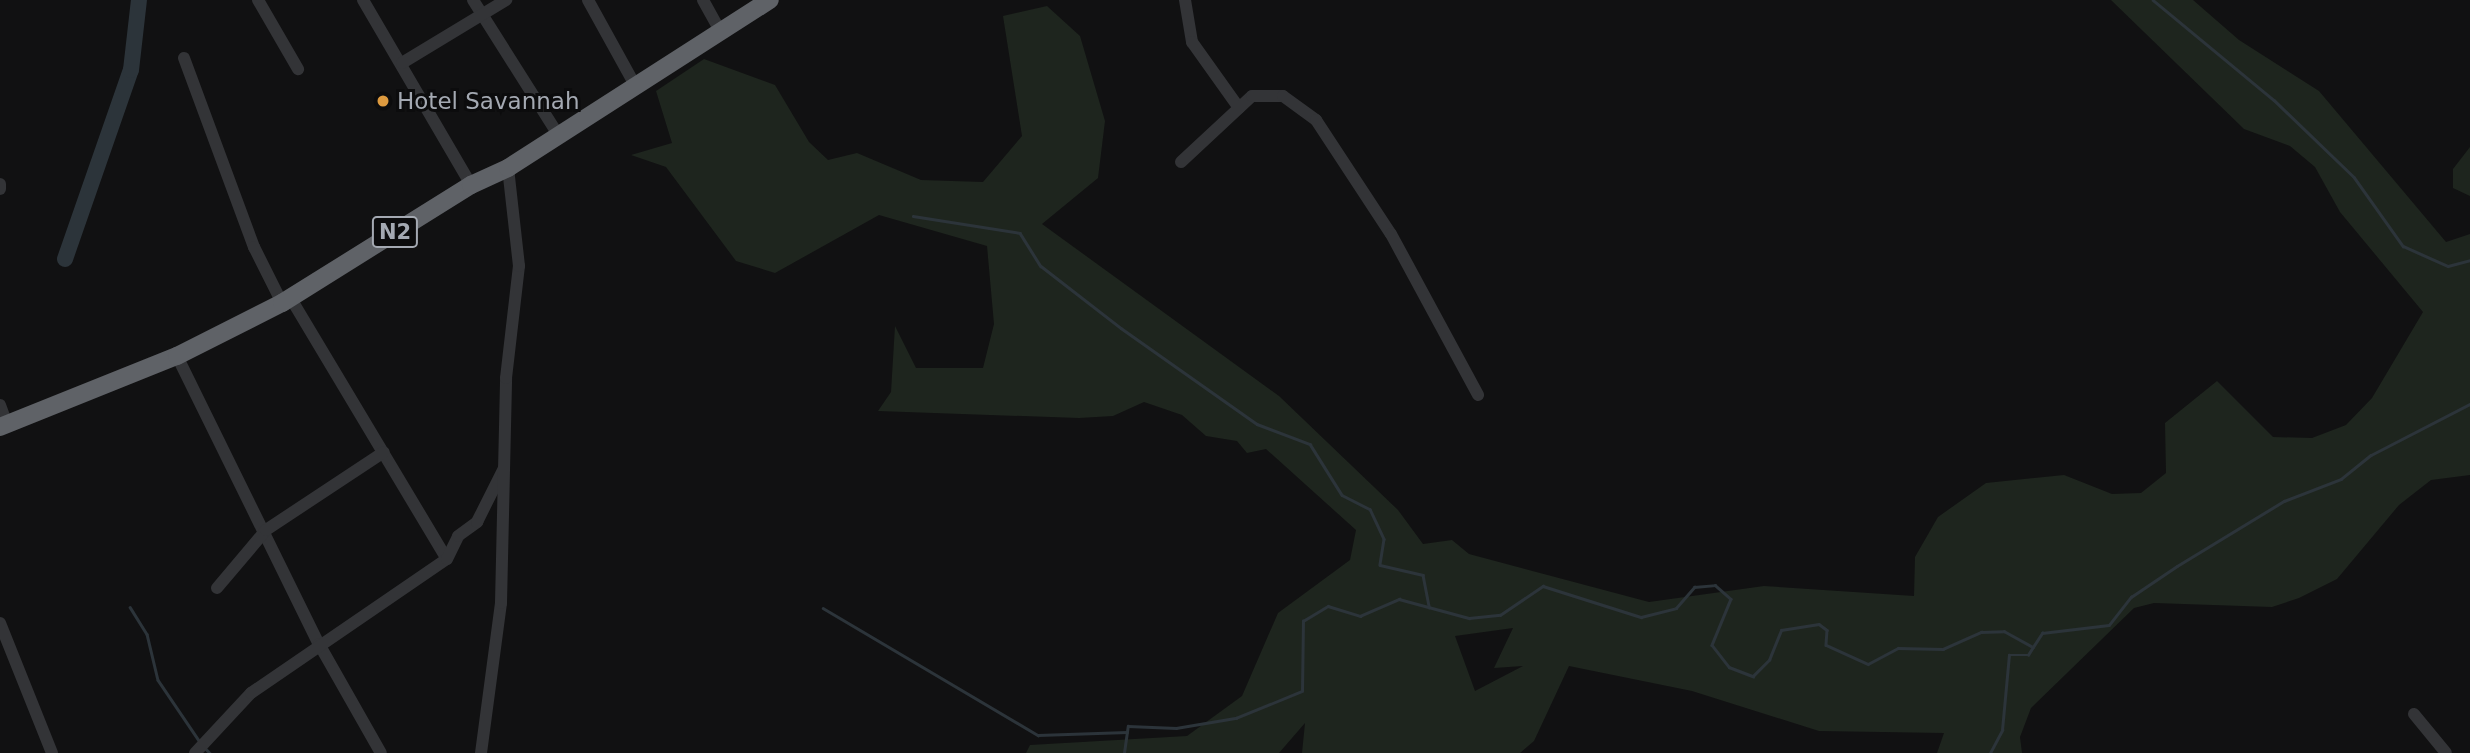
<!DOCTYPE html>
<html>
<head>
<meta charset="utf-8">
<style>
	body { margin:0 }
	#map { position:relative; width:2470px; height:753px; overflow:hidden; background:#111112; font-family:"DejaVu Sans",sans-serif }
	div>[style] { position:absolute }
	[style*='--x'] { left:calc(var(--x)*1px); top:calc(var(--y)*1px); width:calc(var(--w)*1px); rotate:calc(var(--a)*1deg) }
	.green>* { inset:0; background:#1e251e }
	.stream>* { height:2.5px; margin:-1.25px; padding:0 1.25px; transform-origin:1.25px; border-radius:1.25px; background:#2c343a }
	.river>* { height:16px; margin:-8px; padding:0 8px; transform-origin:8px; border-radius:8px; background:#2c343a }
	.minor>* { height:12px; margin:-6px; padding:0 6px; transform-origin:6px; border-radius:6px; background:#333437 }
	.highway>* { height:18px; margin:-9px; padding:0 9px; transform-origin:9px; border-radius:9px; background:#5f6267 }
	.dots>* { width:19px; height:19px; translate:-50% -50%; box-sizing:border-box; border:4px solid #0c0c0d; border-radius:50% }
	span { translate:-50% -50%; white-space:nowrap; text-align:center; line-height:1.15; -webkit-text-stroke:6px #0c0c0d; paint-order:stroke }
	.shield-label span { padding:2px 5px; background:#0c0c0d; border:2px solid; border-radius:5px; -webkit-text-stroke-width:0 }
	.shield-label { font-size:21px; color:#a4a9b2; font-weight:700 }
	.poi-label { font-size:23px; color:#a4a9b2 }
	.left { translate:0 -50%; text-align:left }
</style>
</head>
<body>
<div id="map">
	<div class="green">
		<div style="clip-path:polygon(evenodd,2111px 0,2193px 0,2239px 40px,2319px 91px,2446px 242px,2470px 234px,2470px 475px,2431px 480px,2399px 505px,2337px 579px,2299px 598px,2272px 607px,2154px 603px,2134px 608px,2031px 708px,2020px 737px,2022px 753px,1937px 753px,1944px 733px,1819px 731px,1692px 691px,1569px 666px,1534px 741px,1520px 753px,1302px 753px,1305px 723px,1279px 753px,1026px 753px,1030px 745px,1187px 736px,1242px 696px,1278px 613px,1350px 560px,1356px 530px,1266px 449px,1247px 453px,1237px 441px,1206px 436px,1182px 415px,1144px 402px,1113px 416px,1079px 418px,878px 411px,891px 392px,895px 326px,916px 368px,983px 368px,994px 324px,987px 246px,879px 215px,775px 273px,736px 261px,666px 167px,631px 155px,672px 143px,656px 91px,704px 59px,775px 85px,809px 142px,828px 160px,857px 153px,921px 180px,983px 182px,1022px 136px,1003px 16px,1047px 6px,1080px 36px,1105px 121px,1098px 178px,1042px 224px,1279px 396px,1398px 510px,1423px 544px,1452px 540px,1469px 554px,1649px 602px,1764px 586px,1914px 596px,1915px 557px,1938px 517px,1986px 483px,2064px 475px,2112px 494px,2141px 493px,2166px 473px,2165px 423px,2217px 381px,2273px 437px,2312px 438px,2346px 425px,2372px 398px,2423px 312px,2340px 212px,2315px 167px,2290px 146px,2244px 129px,2111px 0,1513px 628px,1494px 668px,1523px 666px,1475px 691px,1455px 636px,1513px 628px)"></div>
		<div style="clip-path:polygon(2470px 147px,2470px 196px,2453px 188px,2453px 169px)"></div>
	</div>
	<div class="stream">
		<div style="--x:2153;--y:0;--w:157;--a:39.6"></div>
		<div style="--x:2274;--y:100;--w:111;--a:43.9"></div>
		<div style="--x:2354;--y:177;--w:85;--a:54.6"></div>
		<div style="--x:2403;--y:246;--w:49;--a:24"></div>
		<div style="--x:2448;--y:266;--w:23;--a:-15"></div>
		<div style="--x:913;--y:216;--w:108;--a:9"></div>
		<div style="--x:1020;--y:233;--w:39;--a:58"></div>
		<div style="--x:1041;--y:266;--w:101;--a:37.8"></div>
		<div style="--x:1121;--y:328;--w:166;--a:35.2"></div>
		<div style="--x:1257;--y:424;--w:57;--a:20.7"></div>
		<div style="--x:1310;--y:444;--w:60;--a:57.9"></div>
		<div style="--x:1342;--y:495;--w:31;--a:27"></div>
		<div style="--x:1370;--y:509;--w:33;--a:65"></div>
		<div style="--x:1384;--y:539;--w:26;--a:99"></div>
		<div style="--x:1380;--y:565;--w:44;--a:13.1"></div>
		<div style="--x:1423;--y:575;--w:33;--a:79"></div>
		<div style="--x:130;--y:607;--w:32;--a:58"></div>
		<div style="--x:147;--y:634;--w:47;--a:76.6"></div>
		<div style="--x:158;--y:680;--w:75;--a:55.9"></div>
		<div style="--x:823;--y:608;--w:250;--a:30.6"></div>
		<div style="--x:1038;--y:735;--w:89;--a:-1.9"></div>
		<div style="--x:204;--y:747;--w:8;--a:45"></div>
		<div style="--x:1124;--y:753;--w:27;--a:-82"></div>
		<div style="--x:1128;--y:726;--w:48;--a:2.4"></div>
		<div style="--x:1176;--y:728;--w:61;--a:-9.5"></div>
		<div style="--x:1236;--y:718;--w:71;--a:-22.2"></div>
		<div style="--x:1302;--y:691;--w:70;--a:-89.2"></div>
		<div style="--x:1303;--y:621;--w:29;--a:-31"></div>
		<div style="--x:1328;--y:606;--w:34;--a:17"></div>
		<div style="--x:1360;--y:616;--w:43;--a:-23.6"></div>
		<div style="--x:1399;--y:599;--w:73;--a:15.2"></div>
		<div style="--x:1469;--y:618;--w:31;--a:-6"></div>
		<div style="--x:1500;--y:615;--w:52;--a:-34"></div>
		<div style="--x:1543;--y:586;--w:103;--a:17.6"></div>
		<div style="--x:1641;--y:617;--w:36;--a:-14"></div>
		<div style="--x:1676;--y:608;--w:28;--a:-49"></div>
		<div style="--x:1694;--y:587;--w:21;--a:-5"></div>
		<div style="--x:1715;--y:585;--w:21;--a:41"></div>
		<div style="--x:1731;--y:599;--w:50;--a:112.4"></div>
		<div style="--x:1712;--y:645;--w:28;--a:52"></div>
		<div style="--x:1729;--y:667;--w:26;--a:21"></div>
		<div style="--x:1753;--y:676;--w:23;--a:-45"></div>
		<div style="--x:1769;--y:660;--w:32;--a:-68"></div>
		<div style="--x:1781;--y:630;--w:38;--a:-9"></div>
		<div style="--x:1819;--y:624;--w:10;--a:37"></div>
		<div style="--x:1827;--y:630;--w:15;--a:94"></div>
		<div style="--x:1826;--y:645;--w:46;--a:24.3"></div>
		<div style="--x:1868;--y:664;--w:34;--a:-28"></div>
		<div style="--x:1898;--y:648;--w:45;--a:1.3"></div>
		<div style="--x:1943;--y:649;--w:42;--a:-24.1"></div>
		<div style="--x:1981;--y:632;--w:23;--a:-2"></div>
		<div style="--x:2004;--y:631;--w:33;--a:29"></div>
		<div style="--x:2033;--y:647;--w:17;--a:-57"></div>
		<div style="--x:2042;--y:633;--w:67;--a:-6.8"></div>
		<div style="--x:2109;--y:625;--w:36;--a:-52"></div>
		<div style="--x:2131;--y:597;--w:55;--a:-34"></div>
		<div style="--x:2177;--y:566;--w:125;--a:-31.3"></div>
		<div style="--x:2284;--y:501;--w:61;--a:-21.1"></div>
		<div style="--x:2341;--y:479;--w:38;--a:-39"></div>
		<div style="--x:2371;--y:455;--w:111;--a:-27.3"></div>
		<div style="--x:1990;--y:753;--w:26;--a:-62"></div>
		<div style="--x:2002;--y:730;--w:75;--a:-84.7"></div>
		<div style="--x:2009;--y:655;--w:19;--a:0"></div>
		<div style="--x:2028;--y:655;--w:9;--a:-58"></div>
	</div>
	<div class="river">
		<div style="--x:65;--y:259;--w:200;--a:-70.8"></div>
		<div style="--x:131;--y:70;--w:70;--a:-83.5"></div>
	</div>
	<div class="minor">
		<div style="--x:258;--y:0;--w:80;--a:59.9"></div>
		<div style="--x:363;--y:0;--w:214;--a:59.7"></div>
		<div style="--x:473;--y:0;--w:157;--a:57.7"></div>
		<div style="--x:588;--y:0;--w:97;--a:61.1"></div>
		<div style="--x:703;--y:0;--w:35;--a:61"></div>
		<div style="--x:1185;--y:0;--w:43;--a:80.5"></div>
		<div style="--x:1192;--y:42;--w:81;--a:54.5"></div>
		<div style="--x:184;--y:58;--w:202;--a:69.7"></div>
		<div style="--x:254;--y:247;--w:63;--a:63.4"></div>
		<div style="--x:402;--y:63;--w:122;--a:-31.2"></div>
		<div style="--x:1181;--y:162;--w:97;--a:-42.9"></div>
		<div style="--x:1252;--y:96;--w:31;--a:0"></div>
		<div style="--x:1283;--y:96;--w:41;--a:36"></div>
		<div style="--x:1316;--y:120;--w:136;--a:56.7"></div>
		<div style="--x:1391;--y:234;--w:183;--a:61.6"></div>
		<div style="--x:0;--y:184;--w:5;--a:90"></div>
		<div style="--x:290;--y:297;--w:305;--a:59.1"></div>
		<div style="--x:177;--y:356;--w:321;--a:63.8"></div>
		<div style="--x:319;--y:644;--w:125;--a:60.4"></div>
		<div style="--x:0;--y:405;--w:20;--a:70"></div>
		<div style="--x:217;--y:588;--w:76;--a:-49.8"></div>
		<div style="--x:266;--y:530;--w:141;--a:-33.5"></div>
		<div style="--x:0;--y:623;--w:140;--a:68.2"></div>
		<div style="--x:2414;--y:714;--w:50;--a:50.6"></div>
		<div style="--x:195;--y:753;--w:82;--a:-47"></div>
		<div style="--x:251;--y:693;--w:237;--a:-34.4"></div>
		<div style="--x:447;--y:559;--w:25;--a:-64"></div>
		<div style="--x:458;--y:536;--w:24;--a:-36"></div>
		<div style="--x:477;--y:522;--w:60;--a:-63.4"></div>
		<div style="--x:481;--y:753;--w:151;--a:-82.4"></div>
		<div style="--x:501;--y:603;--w:225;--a:-88.7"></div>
		<div style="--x:506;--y:378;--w:113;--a:-83.4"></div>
		<div style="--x:519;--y:266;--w:99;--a:-96.4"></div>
	</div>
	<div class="highway">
		<div style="--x:0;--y:427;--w:191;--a:-21.9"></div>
		<div style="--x:177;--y:356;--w:118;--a:-26.8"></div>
		<div style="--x:282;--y:303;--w:223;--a:-32"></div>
		<div style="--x:471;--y:185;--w:41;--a:-24.7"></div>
		<div style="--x:508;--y:168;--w:311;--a:-32.7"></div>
	</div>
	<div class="dots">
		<div style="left:383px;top:101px;background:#dd9a3f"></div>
	</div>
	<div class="shield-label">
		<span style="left:395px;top:232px">N2</span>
	</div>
	<div class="poi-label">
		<span class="left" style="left:397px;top:101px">Hotel Savannah</span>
	</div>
</div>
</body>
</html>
